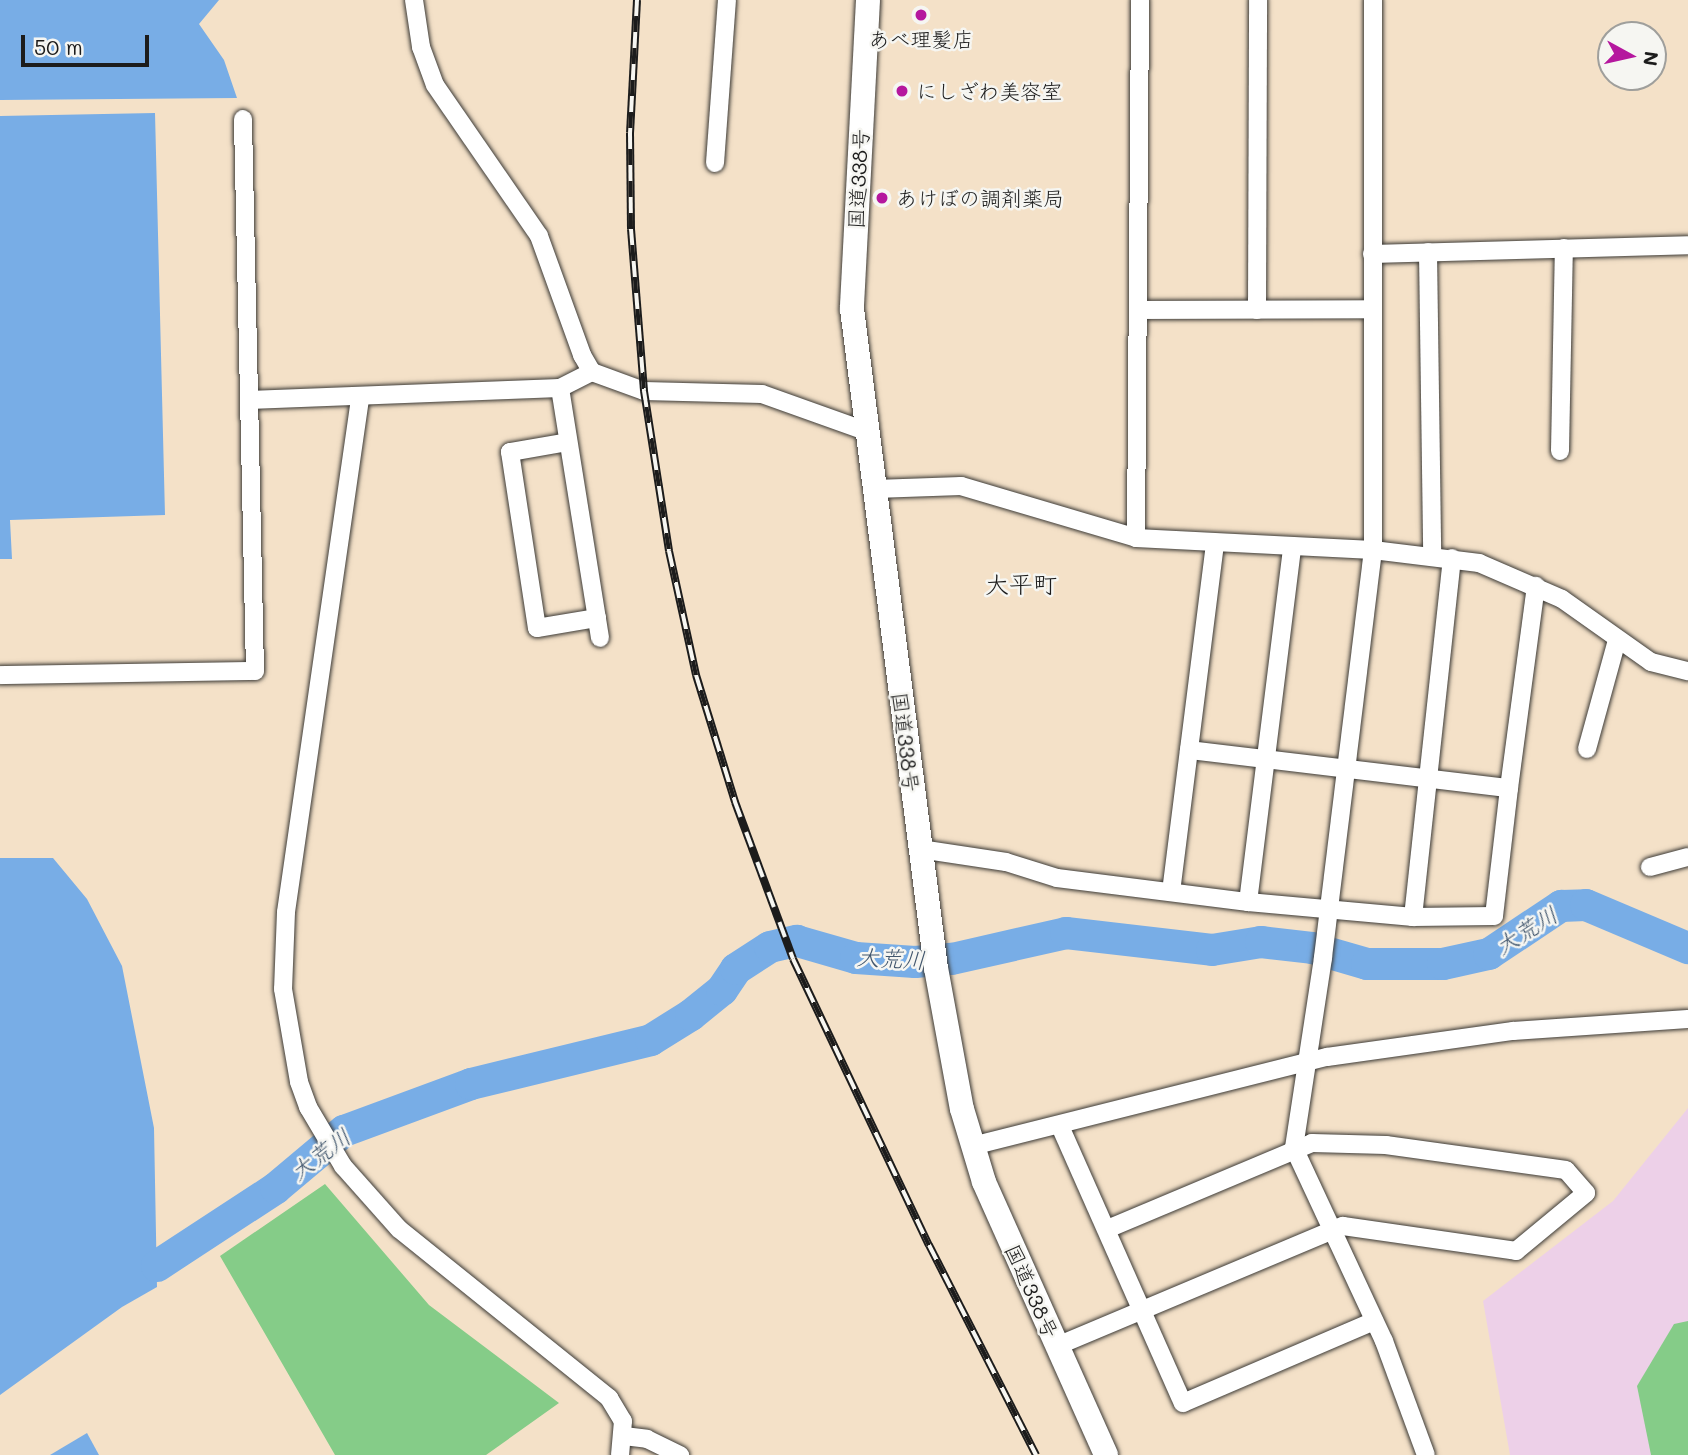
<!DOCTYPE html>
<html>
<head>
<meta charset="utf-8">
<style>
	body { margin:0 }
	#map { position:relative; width:1688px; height:1455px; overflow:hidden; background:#f4e1c8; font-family:Mali,"Klee One",sans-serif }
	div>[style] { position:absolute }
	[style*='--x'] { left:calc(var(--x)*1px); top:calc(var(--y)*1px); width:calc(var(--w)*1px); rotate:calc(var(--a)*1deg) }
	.built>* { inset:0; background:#edd0e8 }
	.green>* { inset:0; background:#85cc88 }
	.water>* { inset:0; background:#78ade6 }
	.river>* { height:32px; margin:-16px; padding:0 16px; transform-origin:16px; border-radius:16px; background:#78ade6 }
	.roads { filter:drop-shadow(0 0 2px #3c3a36) drop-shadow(0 0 2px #3c3a36) }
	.minor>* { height:18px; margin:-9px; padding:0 9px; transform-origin:9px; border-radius:9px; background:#fff }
	.highway>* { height:24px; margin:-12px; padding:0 12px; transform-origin:12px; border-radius:12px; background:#fff }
	.rail>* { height:8px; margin-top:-4px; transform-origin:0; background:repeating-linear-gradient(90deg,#f6f6f2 0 16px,#1c1c1c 0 32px); box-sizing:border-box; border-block:2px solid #1c1c1c }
	.dots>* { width:19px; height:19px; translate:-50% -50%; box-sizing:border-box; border:4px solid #f6f6f2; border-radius:50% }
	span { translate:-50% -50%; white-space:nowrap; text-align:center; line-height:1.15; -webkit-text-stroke:5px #f6f6f2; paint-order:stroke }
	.poi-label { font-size:21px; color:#1c1c1c }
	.left { translate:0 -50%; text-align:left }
	.street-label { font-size:21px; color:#1c1c1c }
	.water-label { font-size:23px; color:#41566d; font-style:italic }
	.quarter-label { font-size:24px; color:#1c1c1c }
	.north { position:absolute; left:1597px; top:21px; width:70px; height:70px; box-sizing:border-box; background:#f6f6f2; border:2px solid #9f9f9c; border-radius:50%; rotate:98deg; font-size:19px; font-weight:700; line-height:28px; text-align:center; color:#1c1c1c }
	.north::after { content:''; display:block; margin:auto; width:24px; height:32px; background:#b5179e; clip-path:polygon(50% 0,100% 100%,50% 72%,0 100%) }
	.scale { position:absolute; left:21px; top:35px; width:128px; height:32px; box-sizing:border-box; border:4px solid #1c1c1c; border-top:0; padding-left:9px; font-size:21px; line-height:24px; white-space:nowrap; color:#1c1c1c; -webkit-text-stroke:5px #f6f6f2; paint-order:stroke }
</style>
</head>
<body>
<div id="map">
	<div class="built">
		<div style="clip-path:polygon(1688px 1108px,1688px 1455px,1510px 1455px,1483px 1301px,1613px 1201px)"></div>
	</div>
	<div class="green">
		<div style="clip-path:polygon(325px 1184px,429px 1305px,559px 1403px,486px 1455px,335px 1455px,220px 1256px)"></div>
		<div style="clip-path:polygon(1688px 1321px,1688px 1455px,1651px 1455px,1637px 1386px,1674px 1324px)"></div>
	</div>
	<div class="water">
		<div style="clip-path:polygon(0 0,219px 0,199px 24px,224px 60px,237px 98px,0 100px)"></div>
		<div style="clip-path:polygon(155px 113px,165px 515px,10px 520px,12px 559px,0 559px,0 116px)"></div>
		<div style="clip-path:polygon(0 858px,53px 858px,87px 899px,122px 966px,154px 1128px,157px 1287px,122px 1307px,0 1395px)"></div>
		<div style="clip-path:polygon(87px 1433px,99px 1455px,50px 1455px)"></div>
	</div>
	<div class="river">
		<div style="--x:157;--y:1266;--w:142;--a:-33.2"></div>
		<div style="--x:276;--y:1188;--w:89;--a:-40"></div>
		<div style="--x:344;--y:1131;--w:135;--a:-20.3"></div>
		<div style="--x:471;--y:1084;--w:185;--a:-13.7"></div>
		<div style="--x:651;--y:1040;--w:47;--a:-32"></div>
		<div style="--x:691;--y:1015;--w:40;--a:-39"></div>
		<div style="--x:722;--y:990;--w:25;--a:-56"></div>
		<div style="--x:736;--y:969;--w:40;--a:-32.9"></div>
		<div style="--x:770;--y:947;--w:28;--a:-13"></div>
		<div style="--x:797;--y:941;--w:61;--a:16.1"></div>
		<div style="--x:856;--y:958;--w:59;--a:3.9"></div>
		<div style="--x:915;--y:962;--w:37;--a:-5"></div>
		<div style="--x:952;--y:959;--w:117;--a:-12.8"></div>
		<div style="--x:1066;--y:933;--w:147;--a:6.6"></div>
		<div style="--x:1212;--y:950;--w:50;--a:-9.3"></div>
		<div style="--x:1261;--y:942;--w:51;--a:6.7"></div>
		<div style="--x:1312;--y:948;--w:57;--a:16.2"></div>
		<div style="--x:1367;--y:964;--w:76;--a:0"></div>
		<div style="--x:1443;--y:964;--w:47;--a:-12.3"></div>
		<div style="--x:1489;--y:954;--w:87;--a:-33.7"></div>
		<div style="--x:1561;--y:906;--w:25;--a:-2"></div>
		<div style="--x:1586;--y:905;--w:111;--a:22.9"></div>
	</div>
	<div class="roads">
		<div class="minor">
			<div style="--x:414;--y:0;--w:48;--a:81.5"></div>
			<div style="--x:421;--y:47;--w:40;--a:69.8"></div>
			<div style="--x:435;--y:85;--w:183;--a:55.4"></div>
			<div style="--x:539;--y:236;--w:127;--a:70.1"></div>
			<div style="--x:582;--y:355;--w:20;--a:60"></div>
			<div style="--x:592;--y:372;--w:55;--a:20.1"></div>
			<div style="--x:644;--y:391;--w:118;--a:1.5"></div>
			<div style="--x:762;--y:394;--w:110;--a:19.6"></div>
			<div style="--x:1373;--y:0;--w:550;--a:90"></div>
			<div style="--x:1373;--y:550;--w:411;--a:97"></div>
			<div style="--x:1323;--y:958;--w:192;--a:98.7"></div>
			<div style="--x:1294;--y:1148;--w:213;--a:65"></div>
			<div style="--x:1384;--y:1341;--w:121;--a:69.8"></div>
			<div style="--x:715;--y:163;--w:163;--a:-85.8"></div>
			<div style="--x:1428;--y:252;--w:303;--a:89.2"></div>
			<div style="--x:1372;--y:254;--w:316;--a:-1.6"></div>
			<div style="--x:1141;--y:310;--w:231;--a:-0.2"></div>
			<div style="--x:1257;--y:310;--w:310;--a:-89.8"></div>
			<div style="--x:560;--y:388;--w:253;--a:80.9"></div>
			<div style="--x:360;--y:399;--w:518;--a:98.21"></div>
			<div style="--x:286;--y:912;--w:77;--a:92.2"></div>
			<div style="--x:283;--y:989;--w:94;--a:80.2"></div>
			<div style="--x:299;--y:1082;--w:27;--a:70"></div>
			<div style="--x:308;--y:1107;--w:69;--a:59.3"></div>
			<div style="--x:343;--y:1166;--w:84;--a:48.4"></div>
			<div style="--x:399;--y:1229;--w:270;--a:38.8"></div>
			<div style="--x:609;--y:1398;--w:27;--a:59"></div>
			<div style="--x:623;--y:1421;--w:34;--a:95"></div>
			<div style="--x:249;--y:400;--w:311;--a:-2.2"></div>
			<div style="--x:560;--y:388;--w:36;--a:-27"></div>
			<div style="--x:568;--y:442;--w:59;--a:170.2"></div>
			<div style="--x:510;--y:452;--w:178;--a:81.3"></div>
			<div style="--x:537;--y:628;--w:61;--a:-9.5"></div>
			<div style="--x:1560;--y:451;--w:203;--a:-88.9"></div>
			<div style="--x:875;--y:489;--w:86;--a:-2"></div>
			<div style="--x:961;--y:486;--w:183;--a:16.5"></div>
			<div style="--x:1136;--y:538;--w:237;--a:2.9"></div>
			<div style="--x:1373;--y:550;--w:107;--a:7"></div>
			<div style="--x:1479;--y:563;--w:90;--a:23.4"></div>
			<div style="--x:1562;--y:599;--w:109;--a:35.3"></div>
			<div style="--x:1651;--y:662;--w:38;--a:14"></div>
			<div style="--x:1136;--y:538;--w:538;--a:-89.57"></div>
			<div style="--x:0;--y:675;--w:255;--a:-0.9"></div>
			<div style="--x:255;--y:671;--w:552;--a:-91.25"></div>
			<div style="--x:1587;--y:749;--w:113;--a:-74.6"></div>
			<div style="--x:1189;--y:750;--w:322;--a:6.8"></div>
			<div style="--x:1509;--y:788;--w:204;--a:-82.4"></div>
			<div style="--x:920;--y:849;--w:87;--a:8.6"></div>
			<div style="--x:1006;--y:862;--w:53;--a:17.4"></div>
			<div style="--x:1057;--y:878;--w:193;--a:7.2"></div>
			<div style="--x:1248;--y:902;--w:166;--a:5.2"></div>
			<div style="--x:1413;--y:917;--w:81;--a:-0.7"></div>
			<div style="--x:1494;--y:916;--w:129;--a:-83.3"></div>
			<div style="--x:1650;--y:867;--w:39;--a:-15"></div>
			<div style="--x:1171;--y:892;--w:352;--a:-82.8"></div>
			<div style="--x:1248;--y:902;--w:358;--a:-82.9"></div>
			<div style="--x:1413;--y:917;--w:361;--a:-83.8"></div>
			<div style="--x:1060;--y:1126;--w:303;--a:66.1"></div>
			<div style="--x:1183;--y:1403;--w:208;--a:-23.2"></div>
			<div style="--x:972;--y:1146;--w:366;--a:-14.1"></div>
			<div style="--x:1327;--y:1057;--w:188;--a:-8"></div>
			<div style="--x:1513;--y:1031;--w:175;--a:-3.9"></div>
			<div style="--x:1057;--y:1346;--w:310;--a:-22.8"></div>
			<div style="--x:1343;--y:1226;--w:175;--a:8.2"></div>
			<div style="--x:1516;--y:1251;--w:91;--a:-39.6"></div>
			<div style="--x:1586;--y:1193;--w:30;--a:-131"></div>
			<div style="--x:1566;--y:1170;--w:182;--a:-172.1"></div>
			<div style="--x:1386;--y:1145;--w:74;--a:-178.5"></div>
			<div style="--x:1312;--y:1143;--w:222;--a:157.2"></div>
			<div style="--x:624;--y:1436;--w:23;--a:7"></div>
			<div style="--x:647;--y:1439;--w:37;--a:26"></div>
		</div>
		<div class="highway">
			<div style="--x:868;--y:0;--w:309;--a:93"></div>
			<div style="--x:852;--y:309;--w:664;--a:82.74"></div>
			<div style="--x:936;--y:968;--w:143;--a:79.6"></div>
			<div style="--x:962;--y:1109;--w:76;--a:73.2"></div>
			<div style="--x:984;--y:1182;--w:299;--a:65.9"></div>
		</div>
	</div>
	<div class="rail">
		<div style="--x:637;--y:0;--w:133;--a:93"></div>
		<div style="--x:630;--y:133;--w:96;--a:89.4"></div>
		<div style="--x:631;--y:229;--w:163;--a:85.4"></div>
		<div style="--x:644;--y:391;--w:162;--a:81.1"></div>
		<div style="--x:669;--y:551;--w:127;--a:77.7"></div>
		<div style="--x:696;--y:675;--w:133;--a:72.9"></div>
		<div style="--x:735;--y:802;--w:167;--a:69.7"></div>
		<div style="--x:793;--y:959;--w:317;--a:64.6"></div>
		<div style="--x:929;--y:1245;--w:236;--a:63"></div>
	</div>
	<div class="dots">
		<div style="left:921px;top:15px;background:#b5179e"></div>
		<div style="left:902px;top:91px;background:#b5179e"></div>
		<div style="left:882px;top:198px;background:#b5179e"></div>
	</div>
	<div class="poi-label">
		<span style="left:921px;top:39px">あべ理髪店</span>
		<span class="left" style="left:916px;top:91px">にしざわ美容室</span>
		<span class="left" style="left:896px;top:198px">あけぼの調剤薬局</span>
	</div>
	<div class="street-label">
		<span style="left:858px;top:179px;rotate:-87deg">国道338号</span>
		<span style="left:906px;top:742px;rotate:83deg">国道338号</span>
		<span style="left:1032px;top:1291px;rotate:66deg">国道338号</span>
	</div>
	<div class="water-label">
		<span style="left:1526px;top:930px;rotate:-32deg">大荒川</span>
		<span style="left:891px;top:958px;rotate:3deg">大荒川</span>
		<span style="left:320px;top:1154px;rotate:-37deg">大荒川</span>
	</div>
	<div class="quarter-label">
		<span style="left:1021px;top:584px">大平町</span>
	</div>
	<div class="north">N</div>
	<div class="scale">50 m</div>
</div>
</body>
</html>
